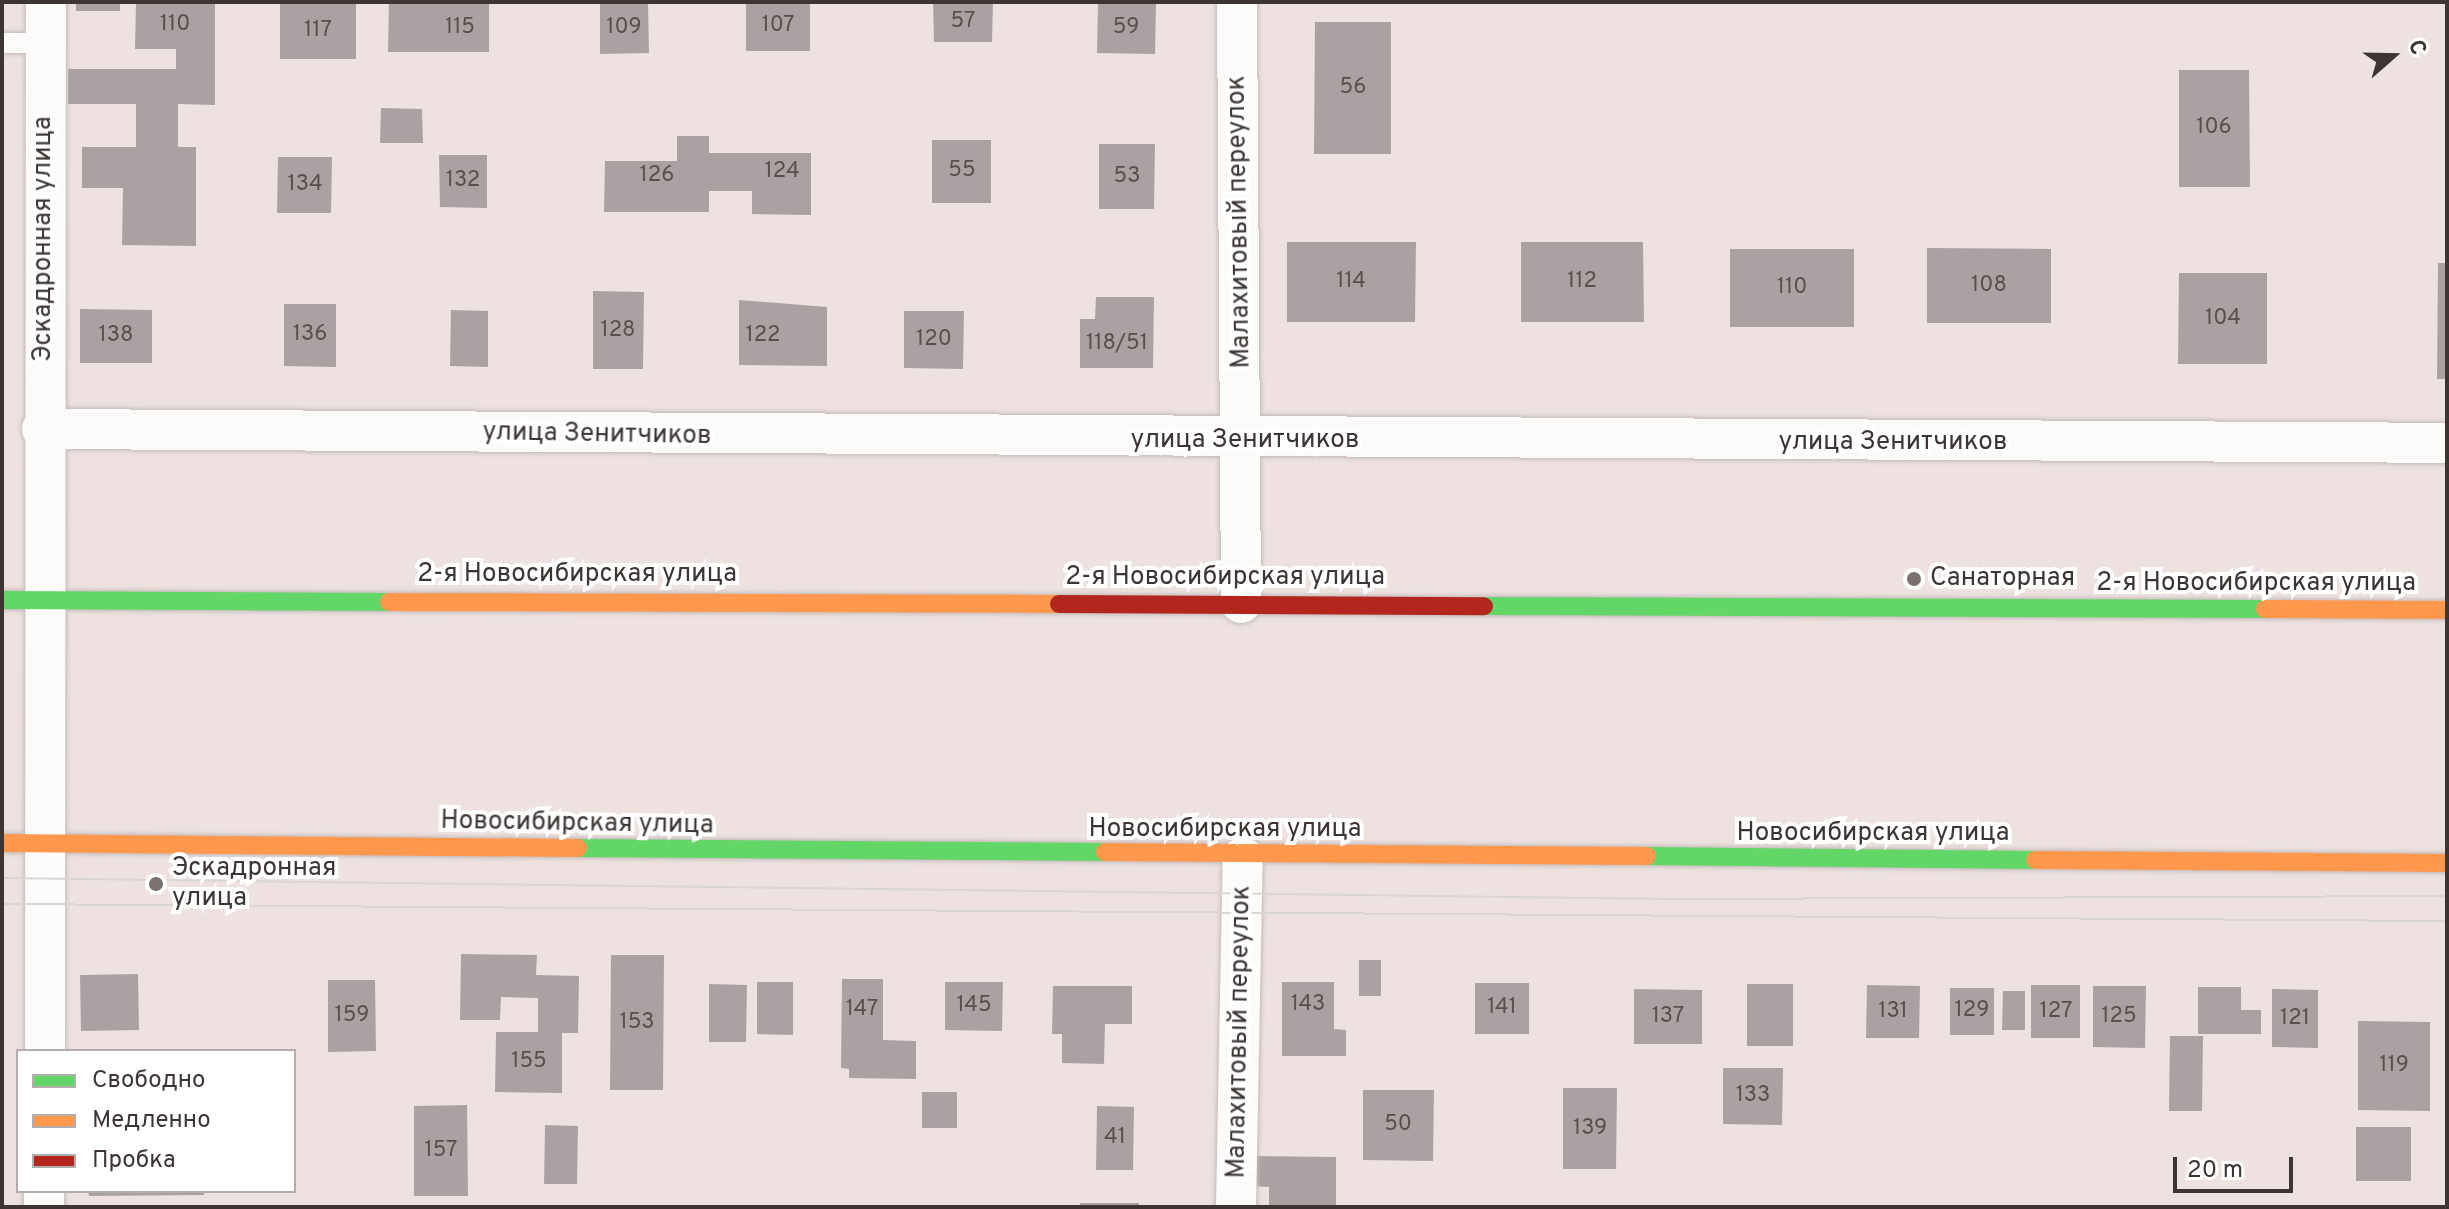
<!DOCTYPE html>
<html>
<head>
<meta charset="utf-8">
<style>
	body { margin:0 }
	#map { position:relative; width:2449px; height:1209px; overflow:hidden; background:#ede2e0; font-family:Overpass,sans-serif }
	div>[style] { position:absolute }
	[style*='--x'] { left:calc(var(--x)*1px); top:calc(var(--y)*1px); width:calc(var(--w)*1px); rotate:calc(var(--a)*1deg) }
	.building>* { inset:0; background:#aaa2a2 }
	.roads { filter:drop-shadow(0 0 2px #c3bbb9) drop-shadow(0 0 2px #c3bbb9) }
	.lane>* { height:20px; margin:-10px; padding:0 10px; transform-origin:10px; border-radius:10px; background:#fcfbfa }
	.street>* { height:40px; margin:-20px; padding:0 20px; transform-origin:20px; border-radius:20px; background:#fcfbfa }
	.fast>* { height:18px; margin:-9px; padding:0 9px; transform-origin:9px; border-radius:9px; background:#63d668 }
	.slow>* { height:18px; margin:-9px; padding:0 9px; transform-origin:9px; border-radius:9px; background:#ff974d }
	.jam>* { height:18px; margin:-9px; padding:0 9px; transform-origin:9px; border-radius:9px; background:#b3261e }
	.tram>* { height:2px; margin:-1px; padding:0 1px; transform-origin:1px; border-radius:1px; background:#d9d6d5 }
	.dots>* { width:22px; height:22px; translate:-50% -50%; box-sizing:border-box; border:4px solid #fff; border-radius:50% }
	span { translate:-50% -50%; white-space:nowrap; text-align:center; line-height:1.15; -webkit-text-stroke:8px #fff; paint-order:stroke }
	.number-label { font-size:22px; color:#58504f }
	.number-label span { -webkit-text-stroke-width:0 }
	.street-label { font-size:26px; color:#3c3533 }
	.poi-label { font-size:26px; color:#3c3533 }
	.left { translate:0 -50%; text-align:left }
	.frame { position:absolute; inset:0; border:4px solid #3c3533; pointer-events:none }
	.legend { position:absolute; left:16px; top:1049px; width:280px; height:144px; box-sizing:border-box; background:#fff; border:2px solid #b1aead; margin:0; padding:10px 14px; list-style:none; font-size:24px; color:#3c3533 }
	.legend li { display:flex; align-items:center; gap:16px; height:40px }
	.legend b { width:40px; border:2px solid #b1aead }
	.north { position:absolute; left:2353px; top:16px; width:80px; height:80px; -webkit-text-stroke:6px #fff; paint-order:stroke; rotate:70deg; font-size:22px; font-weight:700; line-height:32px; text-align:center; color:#3c3533 }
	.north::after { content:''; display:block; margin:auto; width:28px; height:36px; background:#3c3533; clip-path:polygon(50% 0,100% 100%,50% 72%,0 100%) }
	.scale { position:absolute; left:2173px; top:1157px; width:120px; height:36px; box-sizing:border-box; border:4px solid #3c3533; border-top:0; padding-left:10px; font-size:24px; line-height:28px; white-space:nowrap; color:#3c3533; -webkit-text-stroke:6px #fff; paint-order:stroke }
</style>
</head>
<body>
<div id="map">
	<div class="building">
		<div style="clip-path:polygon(76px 2px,120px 2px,120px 11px,76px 11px)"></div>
		<div style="clip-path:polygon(136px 2px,215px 2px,215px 105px,178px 104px,178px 147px,196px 147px,196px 246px,122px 245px,123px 188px,82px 188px,82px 147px,136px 147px,136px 104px,68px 104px,68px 69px,176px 69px,176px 49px,135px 49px)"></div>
		<div style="clip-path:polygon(280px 2px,356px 2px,356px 59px,280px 59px)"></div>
		<div style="clip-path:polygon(389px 2px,489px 2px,489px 52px,388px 52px)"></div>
		<div style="clip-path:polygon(648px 2px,649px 53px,600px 54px,600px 3px)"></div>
		<div style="clip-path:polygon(746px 2px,810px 2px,810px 51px,746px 51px)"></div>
		<div style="clip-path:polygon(933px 2px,993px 2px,992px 42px,934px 42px)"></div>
		<div style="clip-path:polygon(1098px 2px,1156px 2px,1155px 54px,1097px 53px)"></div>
		<div style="clip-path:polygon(1315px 22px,1391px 22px,1391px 154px,1314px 154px)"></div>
		<div style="clip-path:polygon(2179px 70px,2249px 70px,2250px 187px,2179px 187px)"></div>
		<div style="clip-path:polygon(381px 108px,422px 109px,423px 143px,380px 143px)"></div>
		<div style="clip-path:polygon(677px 136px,709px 136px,709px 153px,811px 153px,811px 215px,752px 214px,752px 191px,709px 191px,709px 212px,604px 212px,605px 161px,677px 161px)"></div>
		<div style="clip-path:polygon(932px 140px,991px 140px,991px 203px,932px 203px)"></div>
		<div style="clip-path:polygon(1099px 144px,1155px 144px,1154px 209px,1099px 209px)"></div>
		<div style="clip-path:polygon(439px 155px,487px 155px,487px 208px,440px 207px)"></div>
		<div style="clip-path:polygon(278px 157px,332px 157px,331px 213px,277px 213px)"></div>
		<div style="clip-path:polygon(1287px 242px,1416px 242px,1415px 322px,1287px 322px)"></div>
		<div style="clip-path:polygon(1521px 242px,1643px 242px,1644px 322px,1521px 322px)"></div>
		<div style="clip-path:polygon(1927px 248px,2051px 249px,2051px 323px,1927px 323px)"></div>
		<div style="clip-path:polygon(1730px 249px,1854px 249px,1854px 327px,1730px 327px)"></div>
		<div style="clip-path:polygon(2438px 263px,2447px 263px,2447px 379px,2437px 379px)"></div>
		<div style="clip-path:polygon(2179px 273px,2267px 273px,2267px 364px,2178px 364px)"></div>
		<div style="clip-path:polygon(593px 291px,644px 292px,643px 369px,593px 369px)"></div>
		<div style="clip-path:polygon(1096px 297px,1154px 297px,1153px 368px,1080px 368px,1080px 319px,1095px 319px)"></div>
		<div style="clip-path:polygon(739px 300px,827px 307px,827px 366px,739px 365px)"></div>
		<div style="clip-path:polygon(284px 304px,336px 304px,336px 367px,284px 366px)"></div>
		<div style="clip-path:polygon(80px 309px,152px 310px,152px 363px,80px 363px)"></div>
		<div style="clip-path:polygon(451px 310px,488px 311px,488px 367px,450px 366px)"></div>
		<div style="clip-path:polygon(904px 311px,964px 311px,963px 369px,904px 368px)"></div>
		<div style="clip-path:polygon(461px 954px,537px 955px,536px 975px,579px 976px,578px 1033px,562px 1033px,562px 1093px,495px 1092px,496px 1032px,538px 1032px,538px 998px,501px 997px,500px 1020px,460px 1020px)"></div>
		<div style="clip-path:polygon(611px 955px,664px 955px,663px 1090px,610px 1090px)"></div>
		<div style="clip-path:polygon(1359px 960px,1381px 960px,1381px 996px,1359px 996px)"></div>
		<div style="clip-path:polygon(138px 974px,139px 1030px,81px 1031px,80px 975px)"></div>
		<div style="clip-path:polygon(842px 979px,883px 979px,883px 1040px,916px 1041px,916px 1079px,849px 1078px,849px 1069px,841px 1068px)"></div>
		<div style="clip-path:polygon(328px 980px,375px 980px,376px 1051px,328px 1052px)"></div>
		<div style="clip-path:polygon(757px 982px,793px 982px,793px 1035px,757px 1034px)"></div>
		<div style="clip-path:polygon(945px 982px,1003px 982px,1002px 1031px,945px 1030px)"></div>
		<div style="clip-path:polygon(1282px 982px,1334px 982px,1334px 1029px,1346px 1030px,1346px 1056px,1282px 1056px)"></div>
		<div style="clip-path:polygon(1475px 983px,1529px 983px,1529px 1034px,1475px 1034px)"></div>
		<div style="clip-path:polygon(709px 984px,747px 985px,746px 1042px,709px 1042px)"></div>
		<div style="clip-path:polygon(1747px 984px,1793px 984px,1793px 1046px,1747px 1046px)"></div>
		<div style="clip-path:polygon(1867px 985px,1920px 986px,1919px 1038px,1866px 1038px)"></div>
		<div style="clip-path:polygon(2031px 985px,2080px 985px,2080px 1038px,2031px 1038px)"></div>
		<div style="clip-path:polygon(1053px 986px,1132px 986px,1132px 1024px,1105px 1024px,1104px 1064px,1062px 1063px,1062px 1034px,1052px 1034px)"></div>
		<div style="clip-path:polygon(2093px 986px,2146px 986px,2145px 1048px,2093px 1047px)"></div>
		<div style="clip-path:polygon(2198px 987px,2241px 987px,2241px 1010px,2261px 1010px,2261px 1034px,2198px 1034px)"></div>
		<div style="clip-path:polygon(1950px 988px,1994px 988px,1994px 1035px,1950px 1035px)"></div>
		<div style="clip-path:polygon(1634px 989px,1702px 990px,1702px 1044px,1634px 1044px)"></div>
		<div style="clip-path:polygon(2272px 989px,2318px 990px,2318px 1048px,2272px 1047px)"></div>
		<div style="clip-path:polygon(2003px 991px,2025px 991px,2025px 1030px,2002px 1030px)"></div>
		<div style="clip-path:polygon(2358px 1021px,2430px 1022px,2430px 1111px,2358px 1110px)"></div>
		<div style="clip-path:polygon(2170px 1036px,2203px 1036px,2202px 1111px,2169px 1111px)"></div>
		<div style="clip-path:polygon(1723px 1068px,1783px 1068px,1782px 1125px,1723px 1124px)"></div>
		<div style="clip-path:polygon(1563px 1088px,1617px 1088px,1616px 1169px,1563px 1169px)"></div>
		<div style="clip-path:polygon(1363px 1090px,1434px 1090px,1433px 1161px,1363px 1160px)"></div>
		<div style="clip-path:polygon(922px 1092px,957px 1092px,957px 1128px,922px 1128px)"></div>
		<div style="clip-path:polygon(467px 1105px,468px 1196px,414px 1196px,414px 1106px)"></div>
		<div style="clip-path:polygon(1097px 1106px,1134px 1107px,1133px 1170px,1096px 1170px)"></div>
		<div style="clip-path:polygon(545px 1125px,578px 1126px,577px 1184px,544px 1184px)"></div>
		<div style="clip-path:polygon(2356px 1127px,2411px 1127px,2411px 1181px,2356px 1181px)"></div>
		<div style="clip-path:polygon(1253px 1156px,1336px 1157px,1336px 1207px,1269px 1207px,1269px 1187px,1252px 1186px)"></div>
		<div style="clip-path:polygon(88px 1191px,204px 1191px,204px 1195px,89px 1196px)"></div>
		<div style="clip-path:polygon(1080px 1203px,1139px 1203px,1139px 1207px,1080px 1207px)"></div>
	</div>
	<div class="roads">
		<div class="lane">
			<div style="--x:2;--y:43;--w:44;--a:0"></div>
		</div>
		<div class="street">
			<div style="--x:1237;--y:2;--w:601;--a:89.62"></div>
			<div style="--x:42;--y:429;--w:2405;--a:0.33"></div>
			<div style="--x:45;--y:1051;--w:1049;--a:-89.95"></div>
			<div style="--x:44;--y:1207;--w:16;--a:-90"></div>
			<div style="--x:1236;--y:1207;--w:350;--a:-88.9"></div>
		</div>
		<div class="fast">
			<div style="--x:2;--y:600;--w:387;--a:0.3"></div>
			<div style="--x:1484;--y:606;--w:781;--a:0.22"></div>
			<div style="--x:578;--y:848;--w:527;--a:0.43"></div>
			<div style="--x:1647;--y:856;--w:388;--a:0.6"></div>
		</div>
		<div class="slow">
			<div style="--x:389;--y:602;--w:670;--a:0.17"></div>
			<div style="--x:2265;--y:609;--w:182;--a:0.3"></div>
			<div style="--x:2;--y:843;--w:576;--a:0.5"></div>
			<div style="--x:1105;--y:852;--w:542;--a:0.42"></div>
			<div style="--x:2035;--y:860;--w:412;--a:0.4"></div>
		</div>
		<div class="jam">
			<div style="--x:1059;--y:604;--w:425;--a:0.3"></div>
		</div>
	</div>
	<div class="tram">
		<div style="--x:2;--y:878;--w:1673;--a:0.72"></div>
		<div style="--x:1675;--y:899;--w:772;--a:-0.22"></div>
		<div style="--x:2;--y:904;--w:2445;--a:0.4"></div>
	</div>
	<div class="dots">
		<div style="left:1914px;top:579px;background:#7a7270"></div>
		<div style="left:156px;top:884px;background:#7a7270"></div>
	</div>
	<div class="number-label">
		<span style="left:963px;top:22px">57</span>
		<span style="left:175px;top:25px">110</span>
		<span style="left:778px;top:26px">107</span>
		<span style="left:460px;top:28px">115</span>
		<span style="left:624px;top:28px">109</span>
		<span style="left:1126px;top:28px">59</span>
		<span style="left:318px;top:31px">117</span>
		<span style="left:1353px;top:88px">56</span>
		<span style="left:2214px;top:128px">106</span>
		<span style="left:962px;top:171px">55</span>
		<span style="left:782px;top:172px">124</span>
		<span style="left:657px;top:176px">126</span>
		<span style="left:1127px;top:177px">53</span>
		<span style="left:463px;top:181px">132</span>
		<span style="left:305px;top:185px">134</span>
		<span style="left:1351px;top:282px">114</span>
		<span style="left:1582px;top:282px">112</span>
		<span style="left:1989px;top:286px">108</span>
		<span style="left:1792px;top:288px">110</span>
		<span style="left:2223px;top:319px">104</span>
		<span style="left:618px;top:331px">128</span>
		<span style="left:310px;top:335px">136</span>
		<span style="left:116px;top:336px">138</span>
		<span style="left:763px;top:336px">122</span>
		<span style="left:934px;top:340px">120</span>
		<span style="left:1117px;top:344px">118/51</span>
		<span style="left:1308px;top:1005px">143</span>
		<span style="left:974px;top:1006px">145</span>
		<span style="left:1502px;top:1008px">141</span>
		<span style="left:862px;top:1010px">147</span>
		<span style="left:1972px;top:1011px">129</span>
		<span style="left:1893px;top:1012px">131</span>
		<span style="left:2056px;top:1012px">127</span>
		<span style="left:352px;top:1016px">159</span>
		<span style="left:1668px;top:1017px">137</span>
		<span style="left:2119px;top:1017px">125</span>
		<span style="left:2295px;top:1019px">121</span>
		<span style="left:637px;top:1023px">153</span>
		<span style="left:529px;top:1062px">155</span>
		<span style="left:2394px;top:1066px">119</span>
		<span style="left:1753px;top:1096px">133</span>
		<span style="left:1398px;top:1125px">50</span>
		<span style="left:1590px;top:1129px">139</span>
		<span style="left:1115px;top:1138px">41</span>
		<span style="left:441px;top:1151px">157</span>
	</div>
	<div class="street-label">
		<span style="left:1240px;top:222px;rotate:-91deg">Малахитовый переулок</span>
		<span style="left:44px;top:239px;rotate:-90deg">Эскадронная улица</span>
		<span style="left:597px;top:435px;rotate:1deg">улица Зенитчиков</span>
		<span style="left:1245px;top:441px">улица Зенитчиков</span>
		<span style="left:1893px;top:443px">улица Зенитчиков</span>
		<span style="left:577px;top:575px">2-я Новосибирская улица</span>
		<span style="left:1225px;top:578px">2-я Новосибирская улица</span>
		<span style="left:2256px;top:584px">2-я Новосибирская улица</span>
		<span style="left:577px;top:824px;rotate:1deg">Новосибирская улица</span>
		<span style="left:1225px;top:830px">Новосибирская улица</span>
		<span style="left:1873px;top:834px">Новосибирская улица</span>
		<span style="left:1240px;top:1032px;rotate:-89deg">Малахитовый переулок</span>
	</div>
	<div class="poi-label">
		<span class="left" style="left:1930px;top:579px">Санаторная</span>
		<span class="left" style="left:172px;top:884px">Эскадронная<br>улица</span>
	</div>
	<div class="frame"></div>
	<ul class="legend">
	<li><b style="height:10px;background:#63d668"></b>Свободно</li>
	<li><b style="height:10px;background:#ff974d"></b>Медленно</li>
	<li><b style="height:10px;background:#b3261e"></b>Пробка</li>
	</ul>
	<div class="north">С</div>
	<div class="scale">20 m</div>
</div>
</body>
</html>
